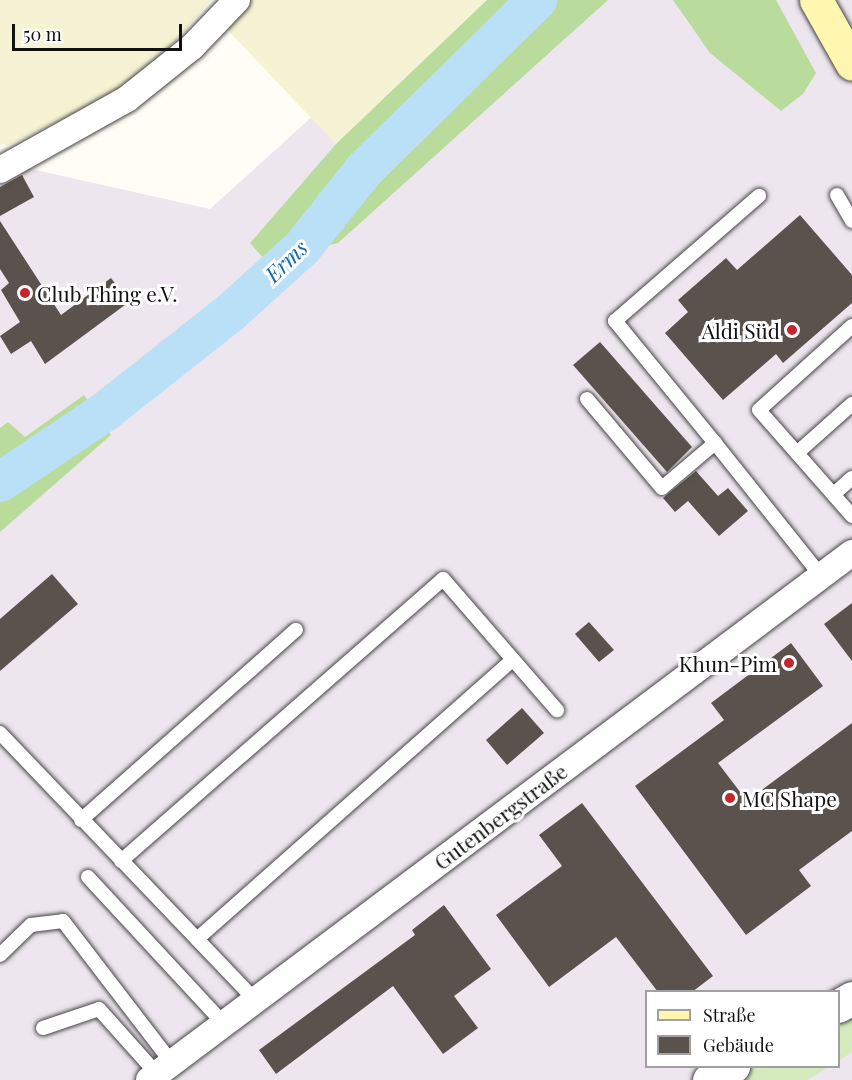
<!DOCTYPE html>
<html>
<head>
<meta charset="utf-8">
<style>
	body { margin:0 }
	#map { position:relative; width:852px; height:1080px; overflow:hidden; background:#fffdf5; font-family:"Playfair Display",serif }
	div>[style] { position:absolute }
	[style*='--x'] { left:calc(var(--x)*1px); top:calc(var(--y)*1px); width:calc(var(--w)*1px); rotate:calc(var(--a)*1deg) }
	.industrial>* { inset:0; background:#eee6ef }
	.farmland>* { inset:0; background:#f6f3d4 }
	.green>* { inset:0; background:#d5ebbd }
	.forest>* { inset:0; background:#b9dc9c }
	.river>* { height:40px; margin:-20px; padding:0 20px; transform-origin:20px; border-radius:20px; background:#b9e0f7 }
	.building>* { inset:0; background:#5a524d }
	.roads { filter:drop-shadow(0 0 2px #444) drop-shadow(0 0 2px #444) }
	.service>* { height:14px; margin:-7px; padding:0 7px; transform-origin:7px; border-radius:7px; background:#fff }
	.minor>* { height:26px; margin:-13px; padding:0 13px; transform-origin:13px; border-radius:13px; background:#fff }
	.tertiary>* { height:33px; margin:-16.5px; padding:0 16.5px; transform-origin:16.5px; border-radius:16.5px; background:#fff }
	.secondary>* { height:33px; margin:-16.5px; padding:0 16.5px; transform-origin:16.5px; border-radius:16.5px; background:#fff6b0 }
	.dots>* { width:16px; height:16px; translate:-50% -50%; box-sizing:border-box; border:3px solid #fff; border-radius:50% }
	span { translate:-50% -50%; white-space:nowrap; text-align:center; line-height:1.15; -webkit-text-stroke:6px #fff; paint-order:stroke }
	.poi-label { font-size:21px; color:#111 }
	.left { translate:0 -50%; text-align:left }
	.right { translate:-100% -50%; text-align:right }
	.street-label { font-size:21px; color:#111 }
	.water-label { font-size:22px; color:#1768a6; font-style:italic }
	.legend { position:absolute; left:645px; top:990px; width:195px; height:78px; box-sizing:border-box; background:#fff; border:2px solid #a0a0a0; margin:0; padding:8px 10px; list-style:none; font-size:18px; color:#111 }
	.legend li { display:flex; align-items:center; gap:12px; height:30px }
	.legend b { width:30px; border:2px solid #a0a0a0 }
	.scale { position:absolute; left:12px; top:24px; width:170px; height:27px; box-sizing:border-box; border:3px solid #111; border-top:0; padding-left:8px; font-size:18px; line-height:21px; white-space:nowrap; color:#111; -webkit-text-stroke:4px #fff; paint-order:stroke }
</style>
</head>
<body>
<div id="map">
	<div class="industrial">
		<div style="clip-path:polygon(evenodd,441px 0,852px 0,852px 1080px,0 1080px,0 162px,210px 209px,441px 0,646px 992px,838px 992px,838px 1066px,646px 1066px,646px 992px)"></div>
	</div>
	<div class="farmland">
		<div style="clip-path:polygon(0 0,211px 0,169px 49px,116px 94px,9px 145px,0 144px)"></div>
		<div style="clip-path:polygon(244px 0,487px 0,336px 144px,223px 25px)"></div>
	</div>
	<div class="green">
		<div style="clip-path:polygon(852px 1012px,852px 1052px,839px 1061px,838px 1019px)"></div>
		<div style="clip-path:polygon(756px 1067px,829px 1067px,807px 1080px,732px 1080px)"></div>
	</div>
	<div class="forest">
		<div style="clip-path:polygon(487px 0,608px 0,338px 243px,265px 260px,250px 243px,336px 144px)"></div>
		<div style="clip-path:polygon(673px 0,776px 0,816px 73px,803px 94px,781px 111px,710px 53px)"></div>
		<div style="clip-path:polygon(84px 395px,111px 435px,0 532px,0 428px,8px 422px,25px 437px)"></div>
	</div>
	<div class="river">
		<div style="--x:0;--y:482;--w:129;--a:-33.9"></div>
		<div style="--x:107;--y:410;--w:157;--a:-38.3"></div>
		<div style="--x:230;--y:313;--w:97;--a:-42.1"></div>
		<div style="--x:302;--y:248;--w:100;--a:-51.5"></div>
		<div style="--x:364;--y:170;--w:243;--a:-44.5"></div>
	</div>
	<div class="building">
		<div style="clip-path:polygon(22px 175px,34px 197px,0 216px,0 187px)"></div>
		<div style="clip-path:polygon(800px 215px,852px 275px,852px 303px,783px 363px,776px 354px,723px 400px,665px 333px,688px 312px,678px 300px,726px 258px,737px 270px)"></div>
		<div style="clip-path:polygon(0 221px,61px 315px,111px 278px,129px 302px,45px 364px,31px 341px,11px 354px,0 336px,20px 322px,1px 290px,9px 283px,0 269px)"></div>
		<div style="clip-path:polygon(600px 342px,692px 447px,667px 472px,573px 365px)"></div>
		<div style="clip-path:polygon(696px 471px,718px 496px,728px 488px,748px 511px,719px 536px,688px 501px,675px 512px,663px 498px)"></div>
		<div style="clip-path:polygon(52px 574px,78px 604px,0 671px,0 619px)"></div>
		<div style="clip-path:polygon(852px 603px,852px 661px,824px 624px)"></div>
		<div style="clip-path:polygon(589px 622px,614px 650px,599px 662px,575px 634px)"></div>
		<div style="clip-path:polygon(791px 643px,823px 686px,718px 763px,747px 801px,852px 723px,852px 831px,799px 870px,811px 886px,746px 935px,635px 786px,724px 720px,711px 703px)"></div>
		<div style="clip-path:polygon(522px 708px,544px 733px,507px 765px,486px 740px)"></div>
		<div style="clip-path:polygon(582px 803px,713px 976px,692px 992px,658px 992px,616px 937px,549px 987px,496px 915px,562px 866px,539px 835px)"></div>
		<div style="clip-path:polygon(444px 905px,491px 969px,454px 996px,478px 1028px,443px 1054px,393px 986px,276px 1074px,259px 1050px,415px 935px,412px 930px)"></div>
	</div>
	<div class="roads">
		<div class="service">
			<div style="--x:837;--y:195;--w:30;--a:60"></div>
			<div style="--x:852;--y:326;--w:125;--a:137.9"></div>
			<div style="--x:759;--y:410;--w:141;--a:48.7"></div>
			<div style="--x:587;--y:399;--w:116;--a:49.9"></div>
			<div style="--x:662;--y:488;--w:70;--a:-40.3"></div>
			<div style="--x:715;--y:443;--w:170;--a:51.4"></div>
			<div style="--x:715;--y:443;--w:158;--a:-129.3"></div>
			<div style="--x:615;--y:321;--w:191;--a:-41"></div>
			<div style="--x:797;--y:453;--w:74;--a:-41.7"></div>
			<div style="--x:834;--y:494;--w:24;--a:-42"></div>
			<div style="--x:0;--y:733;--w:369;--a:46.3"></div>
			<div style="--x:81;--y:820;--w:287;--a:-41.5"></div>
			<div style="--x:121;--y:861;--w:428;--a:-41.2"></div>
			<div style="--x:443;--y:579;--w:174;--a:49"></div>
			<div style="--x:88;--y:877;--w:200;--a:47.2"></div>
			<div style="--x:197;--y:939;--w:422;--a:-41.5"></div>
			<div style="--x:0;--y:955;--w:43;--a:-44.1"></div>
			<div style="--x:31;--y:925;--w:32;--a:-7"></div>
			<div style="--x:63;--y:921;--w:179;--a:52.5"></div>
			<div style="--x:43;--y:1028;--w:59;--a:-18.7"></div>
			<div style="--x:99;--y:1009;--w:87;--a:48.3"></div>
		</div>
		<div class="minor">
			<div style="--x:0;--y:170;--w:145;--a:-29.2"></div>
			<div style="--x:127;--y:99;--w:83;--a:-38.7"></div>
			<div style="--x:192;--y:47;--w:65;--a:-46.2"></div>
			<div style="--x:149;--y:1080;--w:879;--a:-36.86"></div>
		</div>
		<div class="tertiary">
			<div style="--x:838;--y:1006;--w:16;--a:-30"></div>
			<div style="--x:709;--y:1080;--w:28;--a:-30"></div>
		</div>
		<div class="secondary">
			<div style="--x:816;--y:0;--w:73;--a:60.6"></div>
		</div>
	</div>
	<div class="dots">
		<div style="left:25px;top:293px;background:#c4262e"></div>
		<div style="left:792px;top:330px;background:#c4262e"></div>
		<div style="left:789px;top:663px;background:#c4262e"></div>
		<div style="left:730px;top:798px;background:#c4262e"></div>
	</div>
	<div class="poi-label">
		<span class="left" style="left:37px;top:293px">Club Thing e.V.</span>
		<span class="right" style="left:780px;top:330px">Aldi Süd</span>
		<span class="right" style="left:777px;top:663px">Khun-Pim</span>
		<span class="left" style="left:742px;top:798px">MC Shape</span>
	</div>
	<div class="street-label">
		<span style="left:500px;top:816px;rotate:-37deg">Gutenbergstraße</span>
	</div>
	<div class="water-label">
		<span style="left:286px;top:261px;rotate:-44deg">Erms</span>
	</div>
	<ul class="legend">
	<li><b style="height:8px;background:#fff6b0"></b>Straße</li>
	<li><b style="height:16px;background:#5a524d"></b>Gebäude</li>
	</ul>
	<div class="scale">50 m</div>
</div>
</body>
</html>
